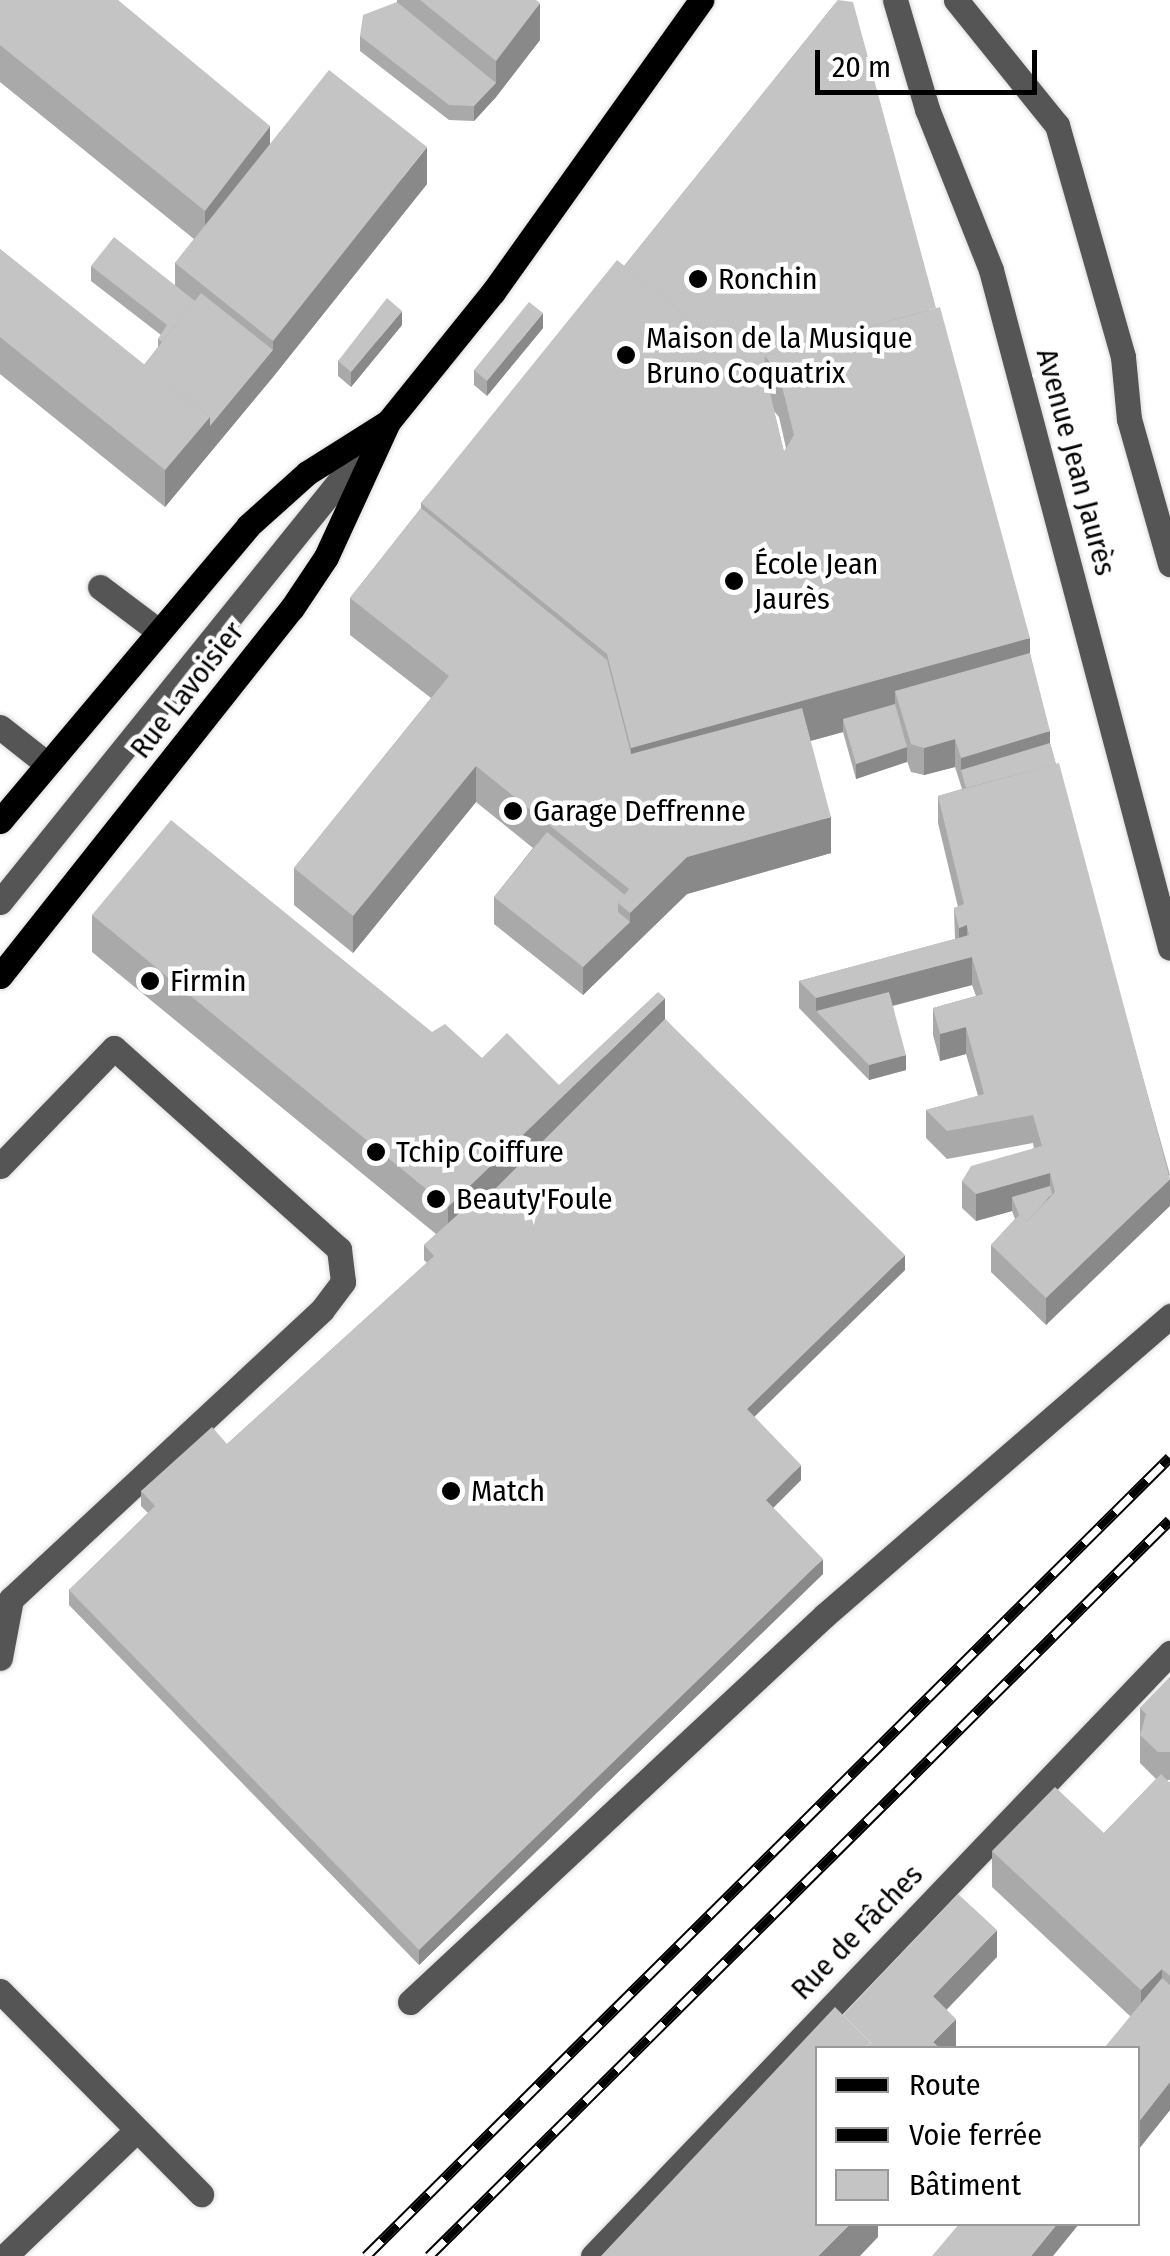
<!DOCTYPE html>
<html>
<head>
<meta charset="utf-8">
<style>
	body { margin:0 }
	#map { position:relative; width:1170px; height:2256px; overflow:hidden; background:#fff; font-family:"Fira Sans Condensed",sans-serif }
	div>[style] { position:absolute }
	[style*='--x'] { left:calc(var(--x)*1px); top:calc(var(--y)*1px); width:calc(var(--w)*1px); rotate:calc(var(--a)*1deg) }
	.roads { filter:drop-shadow(0 0 2px #dbdbdb) drop-shadow(0 0 2px #dbdbdb) }
	.minor>* { height:25px; margin:-12.5px; padding:0 12.5px; transform-origin:12.5px; border-radius:12.5px; background:#555 }
	.major>* { height:25px; margin:-12.5px; padding:0 12.5px; transform-origin:12.5px; border-radius:12.5px; background:#000 }
	.rail>* { height:11px; margin-top:-5.5px; transform-origin:0; background:repeating-linear-gradient(90deg,#fff 0 22px,#000 0 44px); box-sizing:border-box; border-block:2px solid #000 }
	.wall>* { inset:0; background:#a9a9a9 }
	.shaded-wall>* { inset:0; background:#898989 }
	.building>* { inset:0; background:#c4c4c4 }
	.dots>* { width:28px; height:28px; translate:-50% -50%; box-sizing:border-box; border:5px solid #fff; border-radius:50% }
	span { translate:-50% -50%; white-space:nowrap; text-align:center; line-height:1.15; -webkit-text-stroke:9px #fff; paint-order:stroke }
	.poi-label { font-size:30px; color:#000 }
	.left { translate:0 -50%; text-align:left }
	.street-label { font-size:30px; color:#000 }
	.legend { position:absolute; left:815px; top:2046px; width:325px; height:180px; box-sizing:border-box; background:#fff; border:2px solid #999; margin:0; padding:12px 18px; list-style:none; font-size:30px; color:#000 }
	.legend li { display:flex; align-items:center; gap:20px; height:50px }
	.legend b { width:50px; border:2px solid #999 }
	.scale { position:absolute; left:815px; top:50px; width:222px; height:45px; box-sizing:border-box; border:5px solid #000; border-top:0; padding-left:12px; font-size:30px; line-height:35px; white-space:nowrap; color:#000; -webkit-text-stroke:8px #fff; paint-order:stroke }
</style>
</head>
<body>
<div id="map">
	<div class="roads">
		<div class="minor">
			<div style="--x:895;--y:0;--w:114;--a:73.6"></div>
			<div style="--x:927;--y:109;--w:173;--a:68.3"></div>
			<div style="--x:991;--y:270;--w:701;--a:75.21"></div>
			<div style="--x:956;--y:0;--w:161;--a:51.1"></div>
			<div style="--x:1057;--y:125;--w:241;--a:74.1"></div>
			<div style="--x:1123;--y:357;--w:62;--a:84.5"></div>
			<div style="--x:1129;--y:419;--w:151;--a:74.2"></div>
			<div style="--x:100;--y:587;--w:71;--a:37"></div>
			<div style="--x:0;--y:727;--w:60;--a:38.2"></div>
			<div style="--x:0;--y:902;--w:602;--a:-51.13"></div>
			<div style="--x:0;--y:1166;--w:164;--a:-46"></div>
			<div style="--x:114;--y:1048;--w:302;--a:41.8"></div>
			<div style="--x:339;--y:1249;--w:33;--a:83"></div>
			<div style="--x:343;--y:1282;--w:35;--a:127"></div>
			<div style="--x:322;--y:1310;--w:425;--a:137.1"></div>
			<div style="--x:11;--y:1599;--w:60;--a:100.6"></div>
			<div style="--x:0;--y:1991;--w:286;--a:45.3"></div>
			<div style="--x:410;--y:2002;--w:567;--a:-43"></div>
			<div style="--x:825;--y:1615;--w:457;--a:-40.9"></div>
			<div style="--x:5;--y:2256;--w:182;--a:-43.7"></div>
			<div style="--x:593;--y:2256;--w:835;--a:-46.26"></div>
		</div>
		<div class="major">
			<div style="--x:0;--y:821;--w:385;--a:-49.9"></div>
			<div style="--x:248;--y:526;--w:79;--a:-41.9"></div>
			<div style="--x:307;--y:473;--w:96;--a:-32.2"></div>
			<div style="--x:0;--y:976;--w:470;--a:-51.6"></div>
			<div style="--x:292;--y:608;--w:61;--a:-56.3"></div>
			<div style="--x:326;--y:557;--w:149;--a:-65.3"></div>
			<div style="--x:388;--y:422;--w:167;--a:-51.1"></div>
			<div style="--x:493;--y:292;--w:359;--a:-54.5"></div>
		</div>
	</div>
	<div class="rail">
		<div style="--x:366;--y:2256;--w:1133;--a:-44.82"></div>
		<div style="--x:429;--y:2256;--w:1044;--a:-44.81"></div>
	</div>
	<div class="wall">
		<div style="clip-path:polygon(0 0,270px 144px,427px 184px,273px 377px,165px 507px,0 374px,0 249px,144px 365px,158px 347px,158px 339px,161px 335px,91px 281px,91px 266px,175px 285px,175px 263px,194px 239px,0 82px)"></div>
		<div style="clip-path:polygon(397px 0,536px 0,540px 40px,496px 97px,474px 121px,449px 120px,360px 51px,360px 36px,397px 2px)"></div>
		<div style="clip-path:polygon(evenodd,838px 0,1030px 653px,1050px 743px,1170px 1175px,1046px 1325px,991px 1272px,991px 1245px,1015px 1219px,1012px 1211px,976px 1221px,962px 1208px,962px 1181px,1034px 1148px,1033px 1143px,947px 1159px,926px 1138px,926px 1110px,978px 1096px,966px 1054px,940px 1061px,933px 1035px,933px 1008px,976px 996px,972px 985px,893px 1006px,906px 1070px,869px 1080px,799px 1008px,799px 981px,955px 939px,954px 908px,958px 907px,938px 823px,938px 796px,962px 789px,955px 767px,924px 775px,911px 772px,907px 761px,856px 779px,843px 732px,810px 741px,831px 853px,687px 894px,583px 995px,494px 924px,494px 897px,533px 848px,476px 802px,353px 953px,294px 905px,294px 868px,431px 698px,350px 635px,350px 598px,421px 508px,421px 503px,624px 266px,838px 0,774px 411px,779px 417px,786px 448px,784px 452px,774px 411px)"></div>
		<div style="clip-path:polygon(402px 325px,351px 387px,338px 376px,338px 361px)"></div>
		<div style="clip-path:polygon(543px 328px,487px 396px,474px 385px,474px 370px)"></div>
		<div style="clip-path:polygon(92px 915px,432px 1032px,482px 1058px,559px 1085px,665px 1019px,905px 1270px,754px 1416px,801px 1480px,773px 1508px,823px 1574px,419px 1965px,69px 1605px,69px 1590px,148px 1513px,141px 1506px,141px 1491px,227px 1444px,427px 1263px,424px 1260px,424px 1245px,436px 1234px,92px 952px)"></div>
		<div style="clip-path:polygon(1170px 1677px,1170px 1780px,1167px 1780px,1170px 1783px,1170px 2110px,1138px 2150px,1138px 2048px,1130px 2016px,992px 1887px,992px 1851px,1104px 1833px,1156px 1779px,1140px 1763px,1140px 1708px)"></div>
	</div>
	<div class="shaded-wall">
		<div style="clip-path:polygon(540px 3px,540px 40px,496px 97px,474px 121px,474px 106px,496px 83px,496px 61px)"></div>
		<div style="clip-path:polygon(270px 126px,270px 163px,205px 248px,205px 211px)"></div>
		<div style="clip-path:polygon(427px 147px,427px 184px,273px 377px,273px 341px)"></div>
		<div style="clip-path:polygon(402px 311px,402px 325px,351px 387px,351px 372px)"></div>
		<div style="clip-path:polygon(543px 313px,543px 328px,487px 396px,487px 381px)"></div>
		<div style="clip-path:polygon(273px 350px,273px 377px,165px 507px,165px 470px,210px 417px)"></div>
		<div style="clip-path:polygon(1030px 638px,1030px 680px,895px 691px,895px 717px,843px 719px,843px 732px,631px 790px,631px 748px)"></div>
		<div style="clip-path:polygon(1050px 731px,1050px 758px,961px 770px,961px 758px)"></div>
		<div style="clip-path:polygon(955px 739px,955px 767px,924px 775px,924px 748px)"></div>
		<div style="clip-path:polygon(907px 747px,907px 762px,856px 779px,856px 764px)"></div>
		<div style="clip-path:polygon(476px 766px,476px 802px,353px 953px,353px 916px)"></div>
		<div style="clip-path:polygon(831px 817px,831px 853px,687px 894px,583px 995px,583px 967px,630px 922px,630px 913px,687px 857px)"></div>
		<div style="clip-path:polygon(967px 925px,967px 953px,959px 955px,959px 928px)"></div>
		<div style="clip-path:polygon(972px 957px,972px 985px,828px 1022px,816px 1011px,816px 998px)"></div>
		<div style="clip-path:polygon(665px 998px,665px 1034px,448px 1244px,448px 1207px)"></div>
		<div style="clip-path:polygon(966px 1027px,966px 1054px,940px 1061px,940px 1034px)"></div>
		<div style="clip-path:polygon(906px 1055px,906px 1070px,869px 1080px,869px 1065px)"></div>
		<div style="clip-path:polygon(1050px 1173px,1050px 1200px,1012px 1197px,1012px 1211px,976px 1221px,976px 1194px)"></div>
		<div style="clip-path:polygon(1170px 1179px,1170px 1206px,1046px 1325px,1046px 1298px)"></div>
		<div style="clip-path:polygon(905px 1255px,905px 1270px,747px 1424px,747px 1409px)"></div>
		<div style="clip-path:polygon(801px 1465px,801px 1480px,766px 1515px,766px 1500px)"></div>
		<div style="clip-path:polygon(823px 1559px,823px 1574px,419px 1965px,419px 1950px)"></div>
		<div style="clip-path:polygon(997px 1930px,997px 1957px,933px 2024px,933px 1996px)"></div>
		<div style="clip-path:polygon(1162px 1969px,1162px 2005px,1141px 2026px,1141px 1990px)"></div>
		<div style="clip-path:polygon(956px 2019px,956px 2046px,954px 2048px,933px 2048px,933px 2042px)"></div>
		<div style="clip-path:polygon(1170px 2082px,1170px 2110px,1138px 2150px,1138px 2123px)"></div>
		<div style="clip-path:polygon(850px 2224px,878px 2224px,878px 2237px,860px 2256px,818px 2256px)"></div>
		<div style="clip-path:polygon(1057px 2224px,1079px 2224px,1053px 2256px,1031px 2256px)"></div>
	</div>
	<div class="building">
		<div style="clip-path:polygon(0 0,118px 0,270px 126px,205px 211px,0 45px)"></div>
		<div style="clip-path:polygon(420px 0,536px 0,540px 3px,496px 61px)"></div>
		<div style="clip-path:polygon(838px 0,853px 2px,936px 308px,765px 356px,763px 377px,624px 266px)"></div>
		<div style="clip-path:polygon(397px 2px,496px 83px,474px 106px,449px 105px,360px 36px,363px 15px)"></div>
		<div style="clip-path:polygon(329px 70px,427px 147px,273px 341px,175px 263px)"></div>
		<div style="clip-path:polygon(114px 237px,195px 301px,162px 342px,158px 339px,167px 325px,91px 266px)"></div>
		<div style="clip-path:polygon(0 249px,210px 417px,165px 470px,0 337px)"></div>
		<div style="clip-path:polygon(617px 260px,767px 380px,784px 452px,794px 435px,779px 374px,765px 356px,940px 307px,1030px 638px,631px 748px,607px 654px,421px 503px)"></div>
		<div style="clip-path:polygon(201px 293px,273px 350px,210px 426px,210px 417px,144px 365px)"></div>
		<div style="clip-path:polygon(387px 298px,402px 311px,351px 372px,338px 361px)"></div>
		<div style="clip-path:polygon(529px 302px,543px 313px,487px 381px,474px 370px)"></div>
		<div style="clip-path:polygon(421px 508px,607px 660px,631px 754px,802px 708px,831px 817px,687px 857px,630px 913px,618px 903px,629px 889px,476px 766px,353px 916px,294px 868px,449px 676px,350px 598px)"></div>
		<div style="clip-path:polygon(1030px 653px,1050px 731px,961px 758px,955px 739px,924px 748px,911px 744px,895px 691px)"></div>
		<div style="clip-path:polygon(895px 704px,907px 747px,856px 764px,843px 719px)"></div>
		<div style="clip-path:polygon(1050px 743px,1056px 764px,966px 788px,961px 770px)"></div>
		<div style="clip-path:polygon(1059px 763px,1170px 1179px,1046px 1298px,991px 1245px,1020px 1214px,1027px 1221px,1055px 1192px,1050px 1173px,976px 1194px,962px 1181px,971px 1166px,1042px 1146px,1033px 1115px,947px 1131px,926px 1110px,984px 1094px,966px 1027px,940px 1034px,933px 1008px,983px 994px,972px 957px,816px 998px,799px 981px,969px 935px,967px 925px,959px 928px,954px 908px,964px 904px,938px 796px)"></div>
		<div style="clip-path:polygon(171px 820px,432px 1032px,445px 1024px,482px 1058px,507px 1033px,559px 1085px,658px 992px,665px 998px,448px 1207px,92px 915px)"></div>
		<div style="clip-path:polygon(547px 832px,625px 895px,618px 903px,618px 912px,630px 922px,583px 967px,494px 897px)"></div>
		<div style="clip-path:polygon(889px 992px,906px 1055px,869px 1065px,816px 1011px)"></div>
		<div style="clip-path:polygon(665px 1019px,905px 1255px,747px 1409px,801px 1465px,766px 1500px,823px 1559px,419px 1950px,69px 1590px,155px 1506px,141px 1491px,212px 1427px,227px 1444px,434px 1256px,424px 1245px,476px 1198px,481px 1203px)"></div>
		<div style="clip-path:polygon(1050px 1186px,1052px 1194px,1027px 1221px,1020px 1214px,1019px 1215px,1012px 1197px)"></div>
		<div style="clip-path:polygon(1170px 1677px,1170px 1752px,1158px 1752px,1140px 1735px,1146px 1714px,1140px 1708px)"></div>
		<div style="clip-path:polygon(1161px 1774px,1170px 1783px,1170px 1976px,1162px 1969px,1141px 1990px,992px 1851px,1055px 1787px,1104px 1833px)"></div>
		<div style="clip-path:polygon(958px 1894px,997px 1930px,933px 1996px,956px 2019px,933px 2042px,940px 2048px,865px 2048px,871px 2043px,843px 2015px)"></div>
		<div style="clip-path:polygon(1162px 1978px,1170px 1985px,1170px 2082px,1138px 2123px,1138px 2048px,1104px 2048px)"></div>
		<div style="clip-path:polygon(835px 2007px,871px 2043px,865px 2048px,818px 2048px,818px 2224px,850px 2224px,818px 2256px,601px 2256px)"></div>
		<div style="clip-path:polygon(959px 2224px,1057px 2224px,1031px 2256px,932px 2256px)"></div>
	</div>
	<div class="dots">
		<div style="left:698px;top:279px;background:#000"></div>
		<div style="left:626px;top:355px;background:#000"></div>
		<div style="left:734px;top:581px;background:#000"></div>
		<div style="left:513px;top:811px;background:#000"></div>
		<div style="left:150px;top:981px;background:#000"></div>
		<div style="left:376px;top:1152px;background:#000"></div>
		<div style="left:436px;top:1199px;background:#000"></div>
		<div style="left:451px;top:1491px;background:#000"></div>
	</div>
	<div class="poi-label">
		<span class="left" style="left:718px;top:279px">Ronchin</span>
		<span class="left" style="left:646px;top:355px">Maison de la Musique<br>Bruno Coquatrix</span>
		<span class="left" style="left:754px;top:581px">École Jean<br>Jaurès</span>
		<span class="left" style="left:533px;top:811px">Garage Deffrenne</span>
		<span class="left" style="left:170px;top:981px">Firmin</span>
		<span class="left" style="left:396px;top:1152px">Tchip Coiffure</span>
		<span class="left" style="left:456px;top:1199px">Beauty'Foule</span>
		<span class="left" style="left:471px;top:1491px">Match</span>
	</div>
	<div class="street-label">
		<span style="left:1076px;top:462px;rotate:75deg">Avenue Jean Jaurès</span>
		<span style="left:187px;top:690px;rotate:-52deg">Rue Lavoisier</span>
		<span style="left:857px;top:1932px;rotate:-46deg">Rue de Fâches</span>
	</div>
	<ul class="legend">
	<li><b style="height:12px;background:#000"></b>Route</li>
	<li><b style="height:12px;background:#000"></b>Voie ferrée</li>
	<li><b style="height:28px;background:#c4c4c4"></b>Bâtiment</li>
	</ul>
	<div class="scale">20 m</div>
</div>
</body>
</html>
